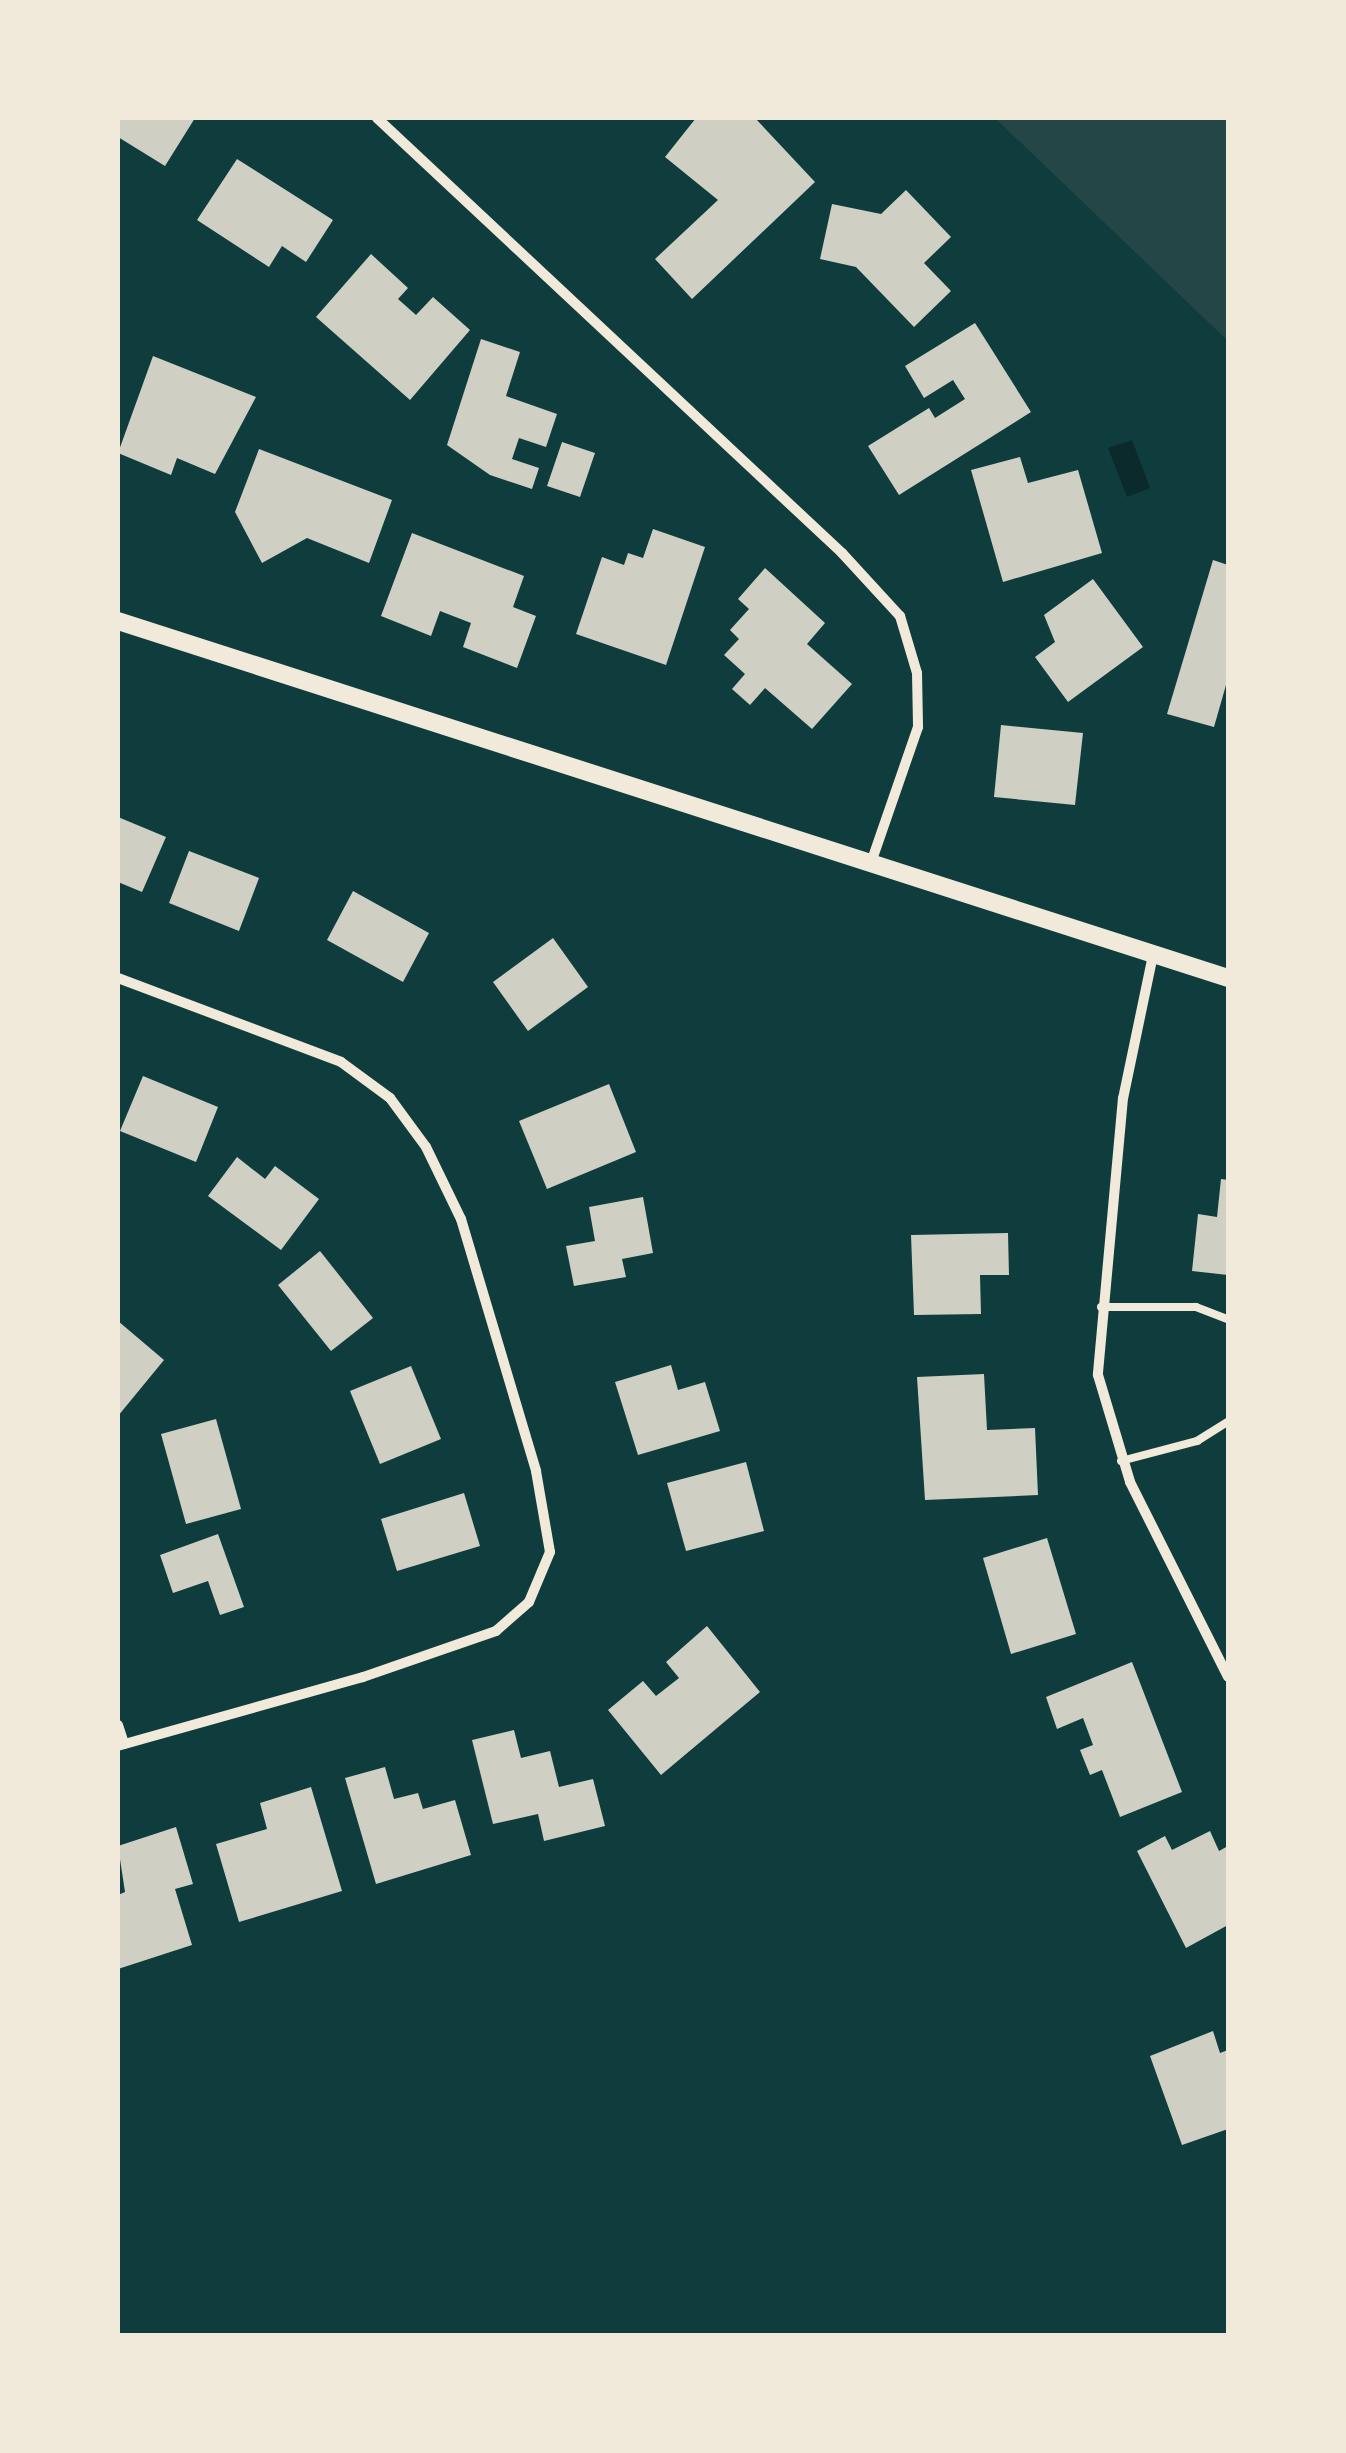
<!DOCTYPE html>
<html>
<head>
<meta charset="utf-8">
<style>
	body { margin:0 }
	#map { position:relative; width:1346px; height:2453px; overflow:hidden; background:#0f3d3e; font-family:Overpass,sans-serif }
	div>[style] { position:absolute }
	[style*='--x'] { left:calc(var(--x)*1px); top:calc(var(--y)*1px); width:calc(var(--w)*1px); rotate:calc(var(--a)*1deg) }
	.green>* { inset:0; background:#244646 }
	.water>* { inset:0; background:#0a2a2b }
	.building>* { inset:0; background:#cfcfc3 }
	.service>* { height:8px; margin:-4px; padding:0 4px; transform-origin:4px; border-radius:4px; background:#f1e9da }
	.minor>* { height:10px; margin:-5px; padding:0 5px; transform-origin:5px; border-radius:5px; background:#f1e9da }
	.tertiary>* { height:18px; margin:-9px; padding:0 9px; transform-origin:9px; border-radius:9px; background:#f1e9da }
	span { translate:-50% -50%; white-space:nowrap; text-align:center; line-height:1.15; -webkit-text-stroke:8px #f1e9da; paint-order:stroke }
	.frame { position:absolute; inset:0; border:120px solid #f1e9da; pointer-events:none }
</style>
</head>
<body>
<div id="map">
	<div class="green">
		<div style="clip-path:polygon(995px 118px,1228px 118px,1228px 341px)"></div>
	</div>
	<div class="water">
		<div style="clip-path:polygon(1132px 440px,1150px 488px,1127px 497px,1108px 448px)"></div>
	</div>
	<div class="building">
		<div style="clip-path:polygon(118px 118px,195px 118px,165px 166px,118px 137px)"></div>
		<div style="clip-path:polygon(696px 118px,755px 118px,815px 182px,692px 299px,655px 259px,718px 200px,665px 157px)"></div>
		<div style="clip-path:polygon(237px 159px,333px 220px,306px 262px,282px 246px,269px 267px,197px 220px)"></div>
		<div style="clip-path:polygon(906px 190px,951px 237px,924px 263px,951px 291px,914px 327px,856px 267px,820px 259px,832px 204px,881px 214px)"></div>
		<div style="clip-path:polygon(371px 254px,408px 288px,398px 299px,416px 315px,433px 297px,470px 330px,410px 400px,316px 317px)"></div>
		<div style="clip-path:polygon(975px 323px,1031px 412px,899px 495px,868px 446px,929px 408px,935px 418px,965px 399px,953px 380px,924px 398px,905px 366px)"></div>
		<div style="clip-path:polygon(481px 339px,520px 352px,506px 396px,557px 414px,546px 447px,519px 438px,512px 459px,539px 468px,532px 489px,490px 475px,447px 445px)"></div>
		<div style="clip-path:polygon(153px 356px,256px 397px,215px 474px,177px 458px,171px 475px,118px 453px)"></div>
		<div style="clip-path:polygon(562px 442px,595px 453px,580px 497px,547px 486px)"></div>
		<div style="clip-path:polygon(259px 449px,392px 500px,369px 563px,307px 538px,262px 563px,235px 512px)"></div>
		<div style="clip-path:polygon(1020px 457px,1028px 483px,1078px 470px,1102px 553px,1003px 582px,971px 470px)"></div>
		<div style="clip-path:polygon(653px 529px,705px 547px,666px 665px,576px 634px,602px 557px,624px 565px,628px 553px,643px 558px)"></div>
		<div style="clip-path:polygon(412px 533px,524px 576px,513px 607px,536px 616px,517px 668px,463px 647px,471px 623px,440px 611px,431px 636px,381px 616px)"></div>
		<div style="clip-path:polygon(1213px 560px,1228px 565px,1228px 678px,1214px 727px,1167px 714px)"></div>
		<div style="clip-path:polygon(765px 568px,825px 623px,807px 644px,852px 684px,812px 729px,765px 688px,750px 705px,732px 689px,745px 674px,724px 655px,739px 639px,730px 630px,749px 609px,738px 599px)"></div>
		<div style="clip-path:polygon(1093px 579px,1143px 647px,1068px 702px,1035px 657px,1055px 642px,1044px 615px)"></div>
		<div style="clip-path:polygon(1001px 725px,1083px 733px,1075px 805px,994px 797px)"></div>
		<div style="clip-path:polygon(118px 817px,166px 837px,142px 892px,118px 882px)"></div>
		<div style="clip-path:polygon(189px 851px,259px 878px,239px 931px,169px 903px)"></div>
		<div style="clip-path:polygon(353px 891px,429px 933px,403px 982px,327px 940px)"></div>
		<div style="clip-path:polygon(553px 938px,588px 987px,528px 1031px,493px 982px)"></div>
		<div style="clip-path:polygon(143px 1076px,218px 1107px,196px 1162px,120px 1131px)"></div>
		<div style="clip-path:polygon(609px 1084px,636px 1152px,547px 1189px,519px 1121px)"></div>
		<div style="clip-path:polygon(237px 1157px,265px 1179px,275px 1166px,319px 1199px,281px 1250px,208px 1196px)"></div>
		<div style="clip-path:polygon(1221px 1179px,1228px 1180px,1228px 1275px,1192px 1271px,1198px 1214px,1217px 1217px)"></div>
		<div style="clip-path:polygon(643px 1197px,653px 1253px,622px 1259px,626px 1277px,574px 1286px,566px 1246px,595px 1241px,589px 1207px)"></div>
		<div style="clip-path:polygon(1008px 1233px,1009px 1275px,980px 1275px,981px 1314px,914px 1315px,911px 1235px)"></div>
		<div style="clip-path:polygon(320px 1251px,373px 1318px,331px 1351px,278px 1285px)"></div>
		<div style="clip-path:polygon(118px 1321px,164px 1360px,118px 1416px)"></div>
		<div style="clip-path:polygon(671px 1365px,678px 1390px,705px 1382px,720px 1431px,638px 1455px,615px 1382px)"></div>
		<div style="clip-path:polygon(411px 1366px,441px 1439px,380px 1464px,350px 1391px)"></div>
		<div style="clip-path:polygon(984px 1374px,987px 1430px,1035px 1428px,1038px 1495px,925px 1500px,917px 1377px)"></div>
		<div style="clip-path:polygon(216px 1419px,241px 1509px,186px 1524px,161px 1434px)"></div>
		<div style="clip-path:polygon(746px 1462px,764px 1531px,686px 1551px,667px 1483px)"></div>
		<div style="clip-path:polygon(464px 1493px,480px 1546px,397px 1571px,381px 1519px)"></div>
		<div style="clip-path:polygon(218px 1534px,244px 1607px,220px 1615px,208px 1581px,173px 1593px,160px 1555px)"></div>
		<div style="clip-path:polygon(1047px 1538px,1076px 1634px,1011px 1654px,983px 1558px)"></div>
		<div style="clip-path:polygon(707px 1626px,760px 1692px,661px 1775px,608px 1710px,643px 1681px,656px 1696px,679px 1678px,666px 1662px)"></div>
		<div style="clip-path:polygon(1132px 1662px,1182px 1792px,1120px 1817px,1102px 1770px,1090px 1775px,1080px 1750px,1093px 1745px,1083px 1718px,1057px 1729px,1046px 1697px)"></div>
		<div style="clip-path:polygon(514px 1730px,521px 1758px,550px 1751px,559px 1787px,593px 1779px,605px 1826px,544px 1841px,538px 1814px,493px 1824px,472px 1740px)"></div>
		<div style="clip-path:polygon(385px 1767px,394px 1799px,418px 1793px,423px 1809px,455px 1800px,471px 1855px,376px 1884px,345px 1778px)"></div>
		<div style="clip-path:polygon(311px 1787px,342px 1891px,239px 1922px,216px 1844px,267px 1829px,260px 1803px)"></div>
		<div style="clip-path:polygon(176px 1827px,193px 1884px,175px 1889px,192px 1945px,118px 1969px,118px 1895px,125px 1892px,118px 1846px)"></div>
		<div style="clip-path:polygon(1210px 1831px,1219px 1851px,1228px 1846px,1228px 1925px,1186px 1948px,1137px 1851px,1165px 1836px,1172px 1850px)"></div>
		<div style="clip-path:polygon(1213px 2031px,1220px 2053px,1228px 2050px,1228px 2129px,1182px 2145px,1150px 2056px)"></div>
	</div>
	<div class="service">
		<div style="--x:1101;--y:1307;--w:95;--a:0"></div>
		<div style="--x:1196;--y:1307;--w:34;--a:21"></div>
		<div style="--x:1121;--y:1461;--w:79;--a:-14.7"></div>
		<div style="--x:1197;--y:1441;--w:36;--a:-32"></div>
	</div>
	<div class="minor">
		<div style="--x:377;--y:118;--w:637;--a:43.09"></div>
		<div style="--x:842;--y:553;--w:86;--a:47.4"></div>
		<div style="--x:900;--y:616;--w:59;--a:73.4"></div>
		<div style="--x:917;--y:673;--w:54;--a:88.9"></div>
		<div style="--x:918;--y:727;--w:147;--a:109.1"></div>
		<div style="--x:1153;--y:955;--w:146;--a:101.8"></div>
		<div style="--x:1123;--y:1098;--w:278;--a:95.2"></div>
		<div style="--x:1098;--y:1375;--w:112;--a:73.3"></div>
		<div style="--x:1130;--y:1482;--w:218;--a:63.3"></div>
		<div style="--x:118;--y:978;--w:238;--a:20.6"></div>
		<div style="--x:341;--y:1062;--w:61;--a:36.3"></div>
		<div style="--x:390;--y:1098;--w:61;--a:53.7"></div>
		<div style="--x:426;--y:1147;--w:80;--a:64.1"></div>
		<div style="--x:461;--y:1219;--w:263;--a:73.4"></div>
		<div style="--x:536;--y:1471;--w:82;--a:80.2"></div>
		<div style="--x:550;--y:1552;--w:54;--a:112.8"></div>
		<div style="--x:529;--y:1602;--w:44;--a:138.7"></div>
		<div style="--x:496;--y:1631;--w:141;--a:160.9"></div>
		<div style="--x:363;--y:1677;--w:255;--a:164.3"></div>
		<div style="--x:118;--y:1725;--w:20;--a:72"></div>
	</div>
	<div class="tertiary">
		<div style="--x:118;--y:621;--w:1166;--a:17.83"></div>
	</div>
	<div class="frame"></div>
</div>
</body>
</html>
